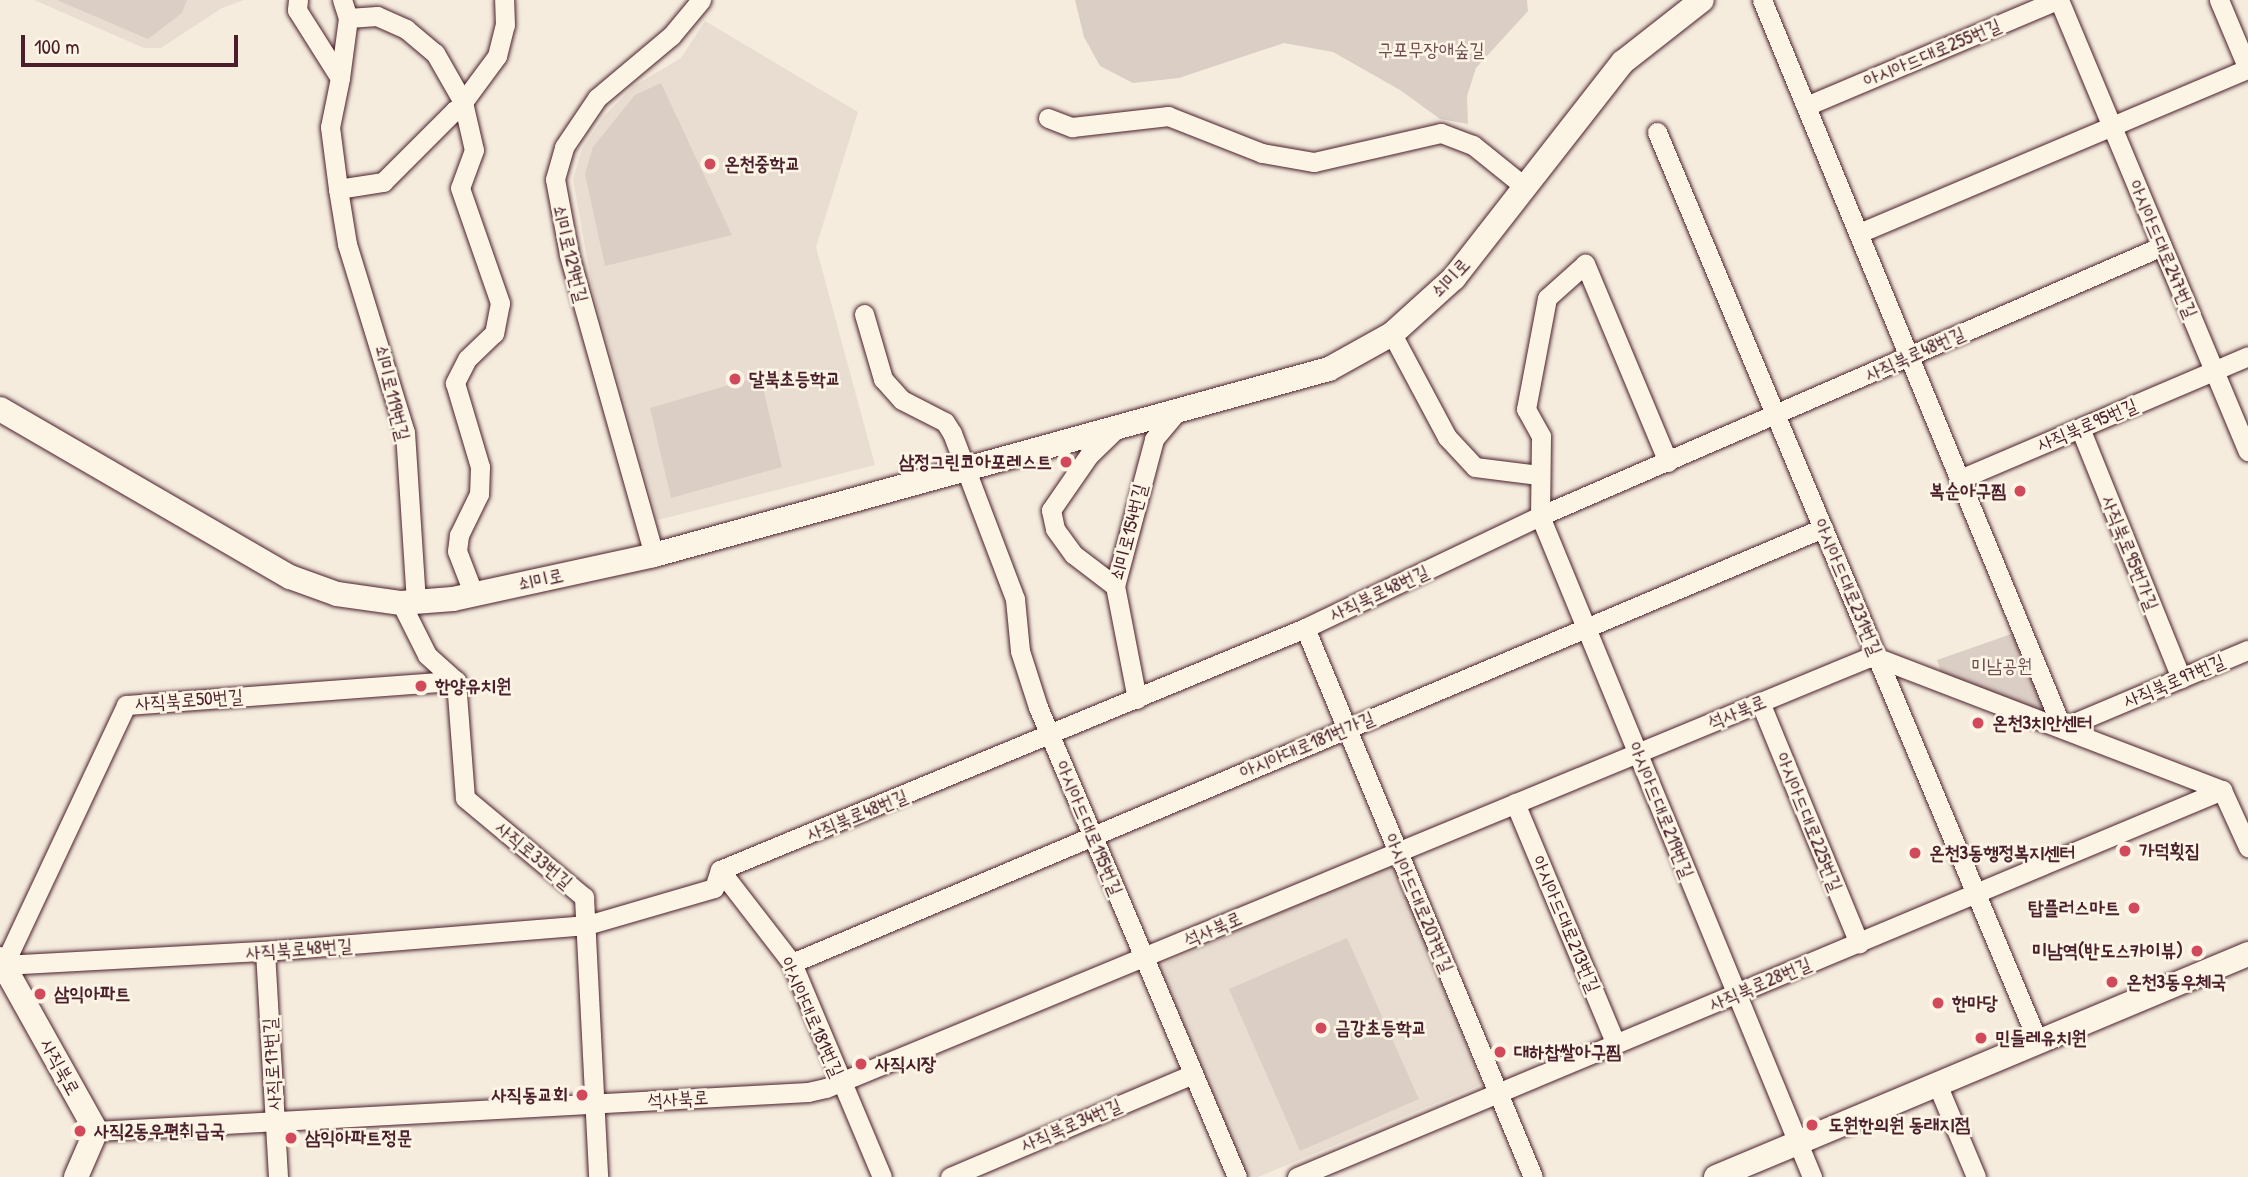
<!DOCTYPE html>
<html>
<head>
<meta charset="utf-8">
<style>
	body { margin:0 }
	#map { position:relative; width:2248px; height:1177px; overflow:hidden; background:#f5ecde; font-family:"Patrick Hand","Poor Story",sans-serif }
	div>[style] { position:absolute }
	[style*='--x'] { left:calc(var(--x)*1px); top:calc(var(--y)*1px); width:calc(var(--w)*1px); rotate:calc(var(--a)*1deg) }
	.built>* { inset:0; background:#e8ddd0 }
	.green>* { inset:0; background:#dbcec4 }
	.roads { filter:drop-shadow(0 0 2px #4a1f2b) drop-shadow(0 0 2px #4a1f2b) }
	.minor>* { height:19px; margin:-9.5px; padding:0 9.5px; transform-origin:9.5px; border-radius:9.5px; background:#fcf5e5 }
	.major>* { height:24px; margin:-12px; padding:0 12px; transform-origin:12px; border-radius:12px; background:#fcf5e5 }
	.dots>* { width:19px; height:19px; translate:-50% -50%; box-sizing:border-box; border:4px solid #fcf5e5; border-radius:50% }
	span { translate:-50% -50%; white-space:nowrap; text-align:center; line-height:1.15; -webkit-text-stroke:5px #fcf5e5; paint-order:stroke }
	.park-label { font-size:19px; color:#6e4b51 }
	.street-label { font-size:19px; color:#4a1f2b }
	.poi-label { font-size:19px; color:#4a1f2b; font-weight:700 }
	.left { translate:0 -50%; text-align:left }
	.right { translate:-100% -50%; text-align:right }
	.scale { position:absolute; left:21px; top:35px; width:217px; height:32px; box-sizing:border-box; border:4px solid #4a1f2b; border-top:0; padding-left:9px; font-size:21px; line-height:24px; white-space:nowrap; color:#4a1f2b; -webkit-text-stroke:5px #fcf5e5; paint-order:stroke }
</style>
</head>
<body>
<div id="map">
	<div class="built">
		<div style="clip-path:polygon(34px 0,244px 0,222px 8px,161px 48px,144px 48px)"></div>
		<div style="clip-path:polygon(705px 21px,858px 112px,816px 247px,875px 465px,658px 520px,593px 292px,573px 179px,582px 149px,605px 115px,634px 86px,681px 58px)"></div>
		<div style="clip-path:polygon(1393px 862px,1482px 1084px,1258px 1177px,1244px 1177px,1158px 971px,1162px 965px)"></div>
	</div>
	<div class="green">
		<div style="clip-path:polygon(57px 0,187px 0,182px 13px,148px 39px)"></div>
		<div style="clip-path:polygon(1075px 0,1527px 0,1528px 11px,1476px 68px,1467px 96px,1468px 124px,1440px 119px,1400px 90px,1333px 52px,1284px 43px,1179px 78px,1133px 83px,1100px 66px,1084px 37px)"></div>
		<div style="clip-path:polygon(661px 83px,732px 235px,605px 266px,585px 174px,593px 147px,635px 95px)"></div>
		<div style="clip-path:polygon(760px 376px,782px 467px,671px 498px,650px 408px)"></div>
		<div style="clip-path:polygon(2017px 632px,2052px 714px,1942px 675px,1937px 660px)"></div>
		<div style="clip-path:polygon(1347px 938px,1419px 1099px,1300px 1151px,1229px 989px)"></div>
	</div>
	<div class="roads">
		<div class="minor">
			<div style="--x:298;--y:0;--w:10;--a:96"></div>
			<div style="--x:297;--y:10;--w:80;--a:57.7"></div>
			<div style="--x:340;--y:78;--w:50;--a:101.5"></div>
			<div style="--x:330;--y:127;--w:63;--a:82.6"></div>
			<div style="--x:338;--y:189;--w:56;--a:80.7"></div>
			<div style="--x:347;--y:244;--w:197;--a:72.9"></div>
			<div style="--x:405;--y:432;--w:171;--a:86.3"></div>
			<div style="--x:1762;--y:0;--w:787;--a:67.6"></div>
			<div style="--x:2062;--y:728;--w:202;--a:-22.8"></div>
			<div style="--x:2059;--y:0;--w:489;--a:67.3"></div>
			<div style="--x:2219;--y:0;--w:75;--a:67.2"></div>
			<div style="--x:348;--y:18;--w:29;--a:-4"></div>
			<div style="--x:377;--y:16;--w:32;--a:24"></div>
			<div style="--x:406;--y:29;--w:38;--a:40"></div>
			<div style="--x:435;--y:53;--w:56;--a:60.3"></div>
			<div style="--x:463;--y:102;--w:49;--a:77.1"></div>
			<div style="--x:474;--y:150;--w:40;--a:110.2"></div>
			<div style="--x:460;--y:188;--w:122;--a:70.8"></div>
			<div style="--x:500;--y:303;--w:31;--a:101"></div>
			<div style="--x:494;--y:333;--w:37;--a:136"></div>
			<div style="--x:467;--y:359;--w:27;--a:117"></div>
			<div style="--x:455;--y:383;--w:88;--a:73.4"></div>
			<div style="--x:480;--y:467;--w:27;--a:92"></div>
			<div style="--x:479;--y:494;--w:46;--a:116"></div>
			<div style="--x:459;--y:535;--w:16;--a:97"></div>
			<div style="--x:457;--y:551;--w:47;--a:68.9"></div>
			<div style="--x:340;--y:78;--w:61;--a:-82.4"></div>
			<div style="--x:348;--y:18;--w:19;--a:-108"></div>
			<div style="--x:463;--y:102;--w:57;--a:-53.5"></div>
			<div style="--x:497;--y:56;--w:32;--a:-76"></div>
			<div style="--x:505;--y:25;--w:25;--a:-92"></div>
			<div style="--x:1806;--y:106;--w:272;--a:-22.9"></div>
			<div style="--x:1048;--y:118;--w:26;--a:21"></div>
			<div style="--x:1072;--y:127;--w:97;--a:-6.5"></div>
			<div style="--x:1168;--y:116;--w:101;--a:21.5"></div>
			<div style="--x:1262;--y:153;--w:53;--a:9.8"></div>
			<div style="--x:1314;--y:162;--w:130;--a:-12.9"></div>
			<div style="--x:1441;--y:133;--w:34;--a:21"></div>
			<div style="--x:1473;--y:145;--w:67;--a:38.9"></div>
			<div style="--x:1657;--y:132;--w:987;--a:67.28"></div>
			<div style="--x:338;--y:189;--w:46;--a:-8.8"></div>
			<div style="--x:383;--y:182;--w:102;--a:-45"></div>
			<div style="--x:455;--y:110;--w:9;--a:6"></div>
			<div style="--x:1859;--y:233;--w:422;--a:-22.9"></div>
			<div style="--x:864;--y:314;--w:68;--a:73.7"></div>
			<div style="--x:883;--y:379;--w:28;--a:48"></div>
			<div style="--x:902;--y:400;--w:48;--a:27.1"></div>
			<div style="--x:945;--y:422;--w:13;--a:58"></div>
			<div style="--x:952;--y:433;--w:178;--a:69.2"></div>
			<div style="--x:1015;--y:599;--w:52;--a:84.5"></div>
			<div style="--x:1020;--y:651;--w:59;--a:72.2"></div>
			<div style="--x:1038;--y:707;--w:510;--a:67.05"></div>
			<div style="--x:1392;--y:334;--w:117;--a:61.9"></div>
			<div style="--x:1447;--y:437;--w:41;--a:47"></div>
			<div style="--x:1475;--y:467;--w:64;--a:7.2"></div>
			<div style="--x:2080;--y:428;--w:270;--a:68"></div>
			<div style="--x:1114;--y:431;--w:35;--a:136"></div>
			<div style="--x:1089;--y:455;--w:67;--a:124.6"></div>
			<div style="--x:1051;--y:510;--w:19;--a:78"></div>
			<div style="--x:1055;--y:529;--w:31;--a:54"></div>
			<div style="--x:1073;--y:554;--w:53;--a:37.3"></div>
			<div style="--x:1668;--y:462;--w:215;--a:-112.7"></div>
			<div style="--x:1585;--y:264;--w:51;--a:138.2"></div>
			<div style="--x:1547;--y:298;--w:113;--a:100.7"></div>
			<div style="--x:1526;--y:409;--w:31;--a:61"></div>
			<div style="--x:1541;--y:436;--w:80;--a:90.7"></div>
			<div style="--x:1540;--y:516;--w:715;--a:67.63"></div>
			<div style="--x:1960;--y:479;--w:313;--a:-23.1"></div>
			<div style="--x:654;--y:555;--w:313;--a:-105.8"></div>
			<div style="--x:569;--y:254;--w:76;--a:-100.6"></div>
			<div style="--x:555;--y:179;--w:33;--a:-74"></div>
			<div style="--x:564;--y:147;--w:59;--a:-56"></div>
			<div style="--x:597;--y:98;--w:97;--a:-40"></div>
			<div style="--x:671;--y:36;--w:47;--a:-50.2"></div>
			<div style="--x:401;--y:603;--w:58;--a:63.4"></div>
			<div style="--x:427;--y:655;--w:39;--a:42"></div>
			<div style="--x:456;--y:681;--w:117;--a:85.6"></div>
			<div style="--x:465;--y:798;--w:155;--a:39.8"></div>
			<div style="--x:584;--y:897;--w:280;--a:87.1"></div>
			<div style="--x:1305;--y:628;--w:594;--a:67.45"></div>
			<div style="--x:1137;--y:699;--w:115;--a:-101"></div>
			<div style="--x:1115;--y:586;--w:152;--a:-75.1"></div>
			<div style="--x:1154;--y:439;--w:33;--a:-50"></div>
			<div style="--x:1760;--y:702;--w:261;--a:67.7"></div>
			<div style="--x:1515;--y:803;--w:261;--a:67.3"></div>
			<div style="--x:720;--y:870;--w:118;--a:52.3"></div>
			<div style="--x:792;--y:963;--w:232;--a:67.2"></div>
			<div style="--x:265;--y:951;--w:226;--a:86.7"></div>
			<div style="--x:792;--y:963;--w:1119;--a:-22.88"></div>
			<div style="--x:3;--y:965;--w:262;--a:-3.1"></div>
			<div style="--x:265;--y:951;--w:323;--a:-4.6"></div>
			<div style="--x:587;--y:925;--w:132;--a:-16.2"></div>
			<div style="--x:714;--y:888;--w:19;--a:-72"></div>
			<div style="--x:720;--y:870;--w:633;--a:-22.47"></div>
			<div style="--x:1305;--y:628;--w:260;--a:-25.5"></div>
			<div style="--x:1540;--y:516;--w:678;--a:-23.46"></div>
			<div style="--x:0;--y:973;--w:296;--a:-64.8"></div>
			<div style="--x:126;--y:705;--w:331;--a:-4.2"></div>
			<div style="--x:1937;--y:1084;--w:101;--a:67.2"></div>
			<div style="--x:96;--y:1131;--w:713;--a:-3.14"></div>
			<div style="--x:808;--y:1092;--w:18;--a:-13"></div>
			<div style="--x:826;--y:1088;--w:1126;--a:-22.44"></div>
			<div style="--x:1867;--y:658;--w:11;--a:0"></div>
			<div style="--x:1878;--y:658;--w:368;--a:21"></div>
			<div style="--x:2222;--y:790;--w:63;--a:65.5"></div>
			<div style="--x:950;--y:1177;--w:264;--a:-23"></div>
			<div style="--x:1297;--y:1177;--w:1003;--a:-22.7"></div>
		</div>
		<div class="major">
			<div style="--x:0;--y:409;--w:335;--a:30.1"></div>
			<div style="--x:290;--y:577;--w:50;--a:19.9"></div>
			<div style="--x:337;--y:594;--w:65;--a:8"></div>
			<div style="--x:401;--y:603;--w:52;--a:-4.4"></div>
			<div style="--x:453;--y:599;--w:206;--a:-12.3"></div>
			<div style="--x:654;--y:555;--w:700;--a:-15.41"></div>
			<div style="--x:1329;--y:369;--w:72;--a:-29.1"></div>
			<div style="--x:1392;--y:334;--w:84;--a:-42.1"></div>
			<div style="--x:1454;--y:278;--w:274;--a:-52"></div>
			<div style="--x:1623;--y:62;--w:100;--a:-38.1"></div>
			<div style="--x:0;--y:959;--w:197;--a:60.8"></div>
			<div style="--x:96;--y:1131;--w:50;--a:113.5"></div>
			<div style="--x:1716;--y:1177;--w:577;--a:-22.74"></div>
		</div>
	</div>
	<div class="dots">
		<div style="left:710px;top:164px;background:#d1495b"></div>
		<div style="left:735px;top:379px;background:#d1495b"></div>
		<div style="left:1066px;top:462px;background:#d1495b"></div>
		<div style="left:2020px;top:491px;background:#d1495b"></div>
		<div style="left:421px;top:686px;background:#d1495b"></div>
		<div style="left:1978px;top:723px;background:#d1495b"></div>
		<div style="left:2125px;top:851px;background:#d1495b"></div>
		<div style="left:1915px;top:853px;background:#d1495b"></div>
		<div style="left:2134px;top:908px;background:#d1495b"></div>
		<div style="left:2197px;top:951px;background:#d1495b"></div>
		<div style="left:2112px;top:982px;background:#d1495b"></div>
		<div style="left:40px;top:994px;background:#d1495b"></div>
		<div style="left:1938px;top:1003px;background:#d1495b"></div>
		<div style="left:1321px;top:1028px;background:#d1495b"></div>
		<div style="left:1981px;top:1038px;background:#d1495b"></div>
		<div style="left:1500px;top:1052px;background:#d1495b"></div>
		<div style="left:861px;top:1064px;background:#d1495b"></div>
		<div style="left:582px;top:1095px;background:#d1495b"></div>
		<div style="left:1812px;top:1125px;background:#d1495b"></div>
		<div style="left:80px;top:1131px;background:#d1495b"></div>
		<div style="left:291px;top:1138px;background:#d1495b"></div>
	</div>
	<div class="park-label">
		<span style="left:1431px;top:50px">구포무장애숲길</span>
		<span style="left:2002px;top:666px">미남공원</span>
	</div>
	<div class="street-label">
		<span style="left:1932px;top:53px;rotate:-23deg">아시아드대로255번길</span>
		<span style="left:2163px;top:249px;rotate:67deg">아시아드대로247번길</span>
		<span style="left:570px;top:254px;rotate:76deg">쇠미로129번길</span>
		<span style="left:1451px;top:278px;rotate:-47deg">쇠미로</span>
		<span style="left:1915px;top:354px;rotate:-24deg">사직북로48번길</span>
		<span style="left:392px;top:393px;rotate:76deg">쇠미로119번길</span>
		<span style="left:2087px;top:425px;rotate:-23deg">사직북로95번길</span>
		<span style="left:1129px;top:532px;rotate:-76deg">쇠미로154번길</span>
		<span style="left:2130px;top:553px;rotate:68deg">사직북로95번가길</span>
		<span style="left:541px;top:580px;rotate:-13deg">쇠미로</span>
		<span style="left:1848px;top:587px;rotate:67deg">아시아드대로231번길</span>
		<span style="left:1379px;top:593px;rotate:-25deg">사직북로48번길</span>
		<span style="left:2174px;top:681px;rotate:-23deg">사직북로97번길</span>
		<span style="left:189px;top:700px;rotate:-4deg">사직북로50번길</span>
		<span style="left:1737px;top:712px;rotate:-22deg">석사북로</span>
		<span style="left:1307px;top:745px;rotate:-23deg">아시아대로181번가길</span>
		<span style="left:1661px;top:810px;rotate:68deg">아시아드대로219번길</span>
		<span style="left:857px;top:815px;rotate:-22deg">사직북로48번길</span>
		<span style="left:1809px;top:822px;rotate:68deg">아시아드대로225번길</span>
		<span style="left:1089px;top:828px;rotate:67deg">아시아드대로195번길</span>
		<span style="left:534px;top:855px;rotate:40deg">사직로33번길</span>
		<span style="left:1419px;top:903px;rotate:67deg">아시아드대로207번길</span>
		<span style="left:1566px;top:924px;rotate:67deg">아시아드대로213번길</span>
		<span style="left:1213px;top:929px;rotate:-23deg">석사북로</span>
		<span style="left:299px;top:949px;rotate:-4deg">사직북로48번길</span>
		<span style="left:1760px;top:984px;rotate:-23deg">사직북로28번길</span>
		<span style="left:812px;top:1017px;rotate:66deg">아시아대로181번길</span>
		<span style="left:272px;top:1064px;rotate:-93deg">사직로17번길</span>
		<span style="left:60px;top:1067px;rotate:61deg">사직북로</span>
		<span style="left:678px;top:1099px;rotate:-3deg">석사북로</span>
		<span style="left:1071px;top:1125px;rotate:-23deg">사직북로34번길</span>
	</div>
	<div class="poi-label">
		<span class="left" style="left:724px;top:164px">온천중학교</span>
		<span class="left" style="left:749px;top:379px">달북초등학교</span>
		<span class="right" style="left:1052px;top:462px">삼정그린코아포레스트</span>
		<span class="right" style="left:2006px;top:491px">복순아구찜</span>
		<span class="left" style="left:435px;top:686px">한양유치원</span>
		<span class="left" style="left:1992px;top:723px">온천3치안센터</span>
		<span class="left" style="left:2139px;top:851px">가덕횟집</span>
		<span class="left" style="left:1929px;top:853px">온천3동행정복지센터</span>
		<span class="right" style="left:2120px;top:908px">탑플러스마트</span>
		<span class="right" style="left:2183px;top:951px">미남역(반도스카이뷰)</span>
		<span class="left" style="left:2126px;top:982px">온천3동우체국</span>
		<span class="left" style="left:54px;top:994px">삼익아파트</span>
		<span class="left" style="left:1952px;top:1003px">한마당</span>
		<span class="left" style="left:1335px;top:1028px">금강초등학교</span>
		<span class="left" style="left:1995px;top:1038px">민들레유치원</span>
		<span class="left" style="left:1514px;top:1052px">대하찹쌀아구찜</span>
		<span class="left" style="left:875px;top:1064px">사직시장</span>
		<span class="right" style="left:568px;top:1095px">사직동교회</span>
		<span class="left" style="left:1828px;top:1125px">도원한의원 동래지점</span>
		<span class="left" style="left:94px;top:1131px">사직2동우편취급국</span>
		<span class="left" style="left:305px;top:1138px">삼익아파트정문</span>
	</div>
	<div class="scale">100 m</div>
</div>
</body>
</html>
